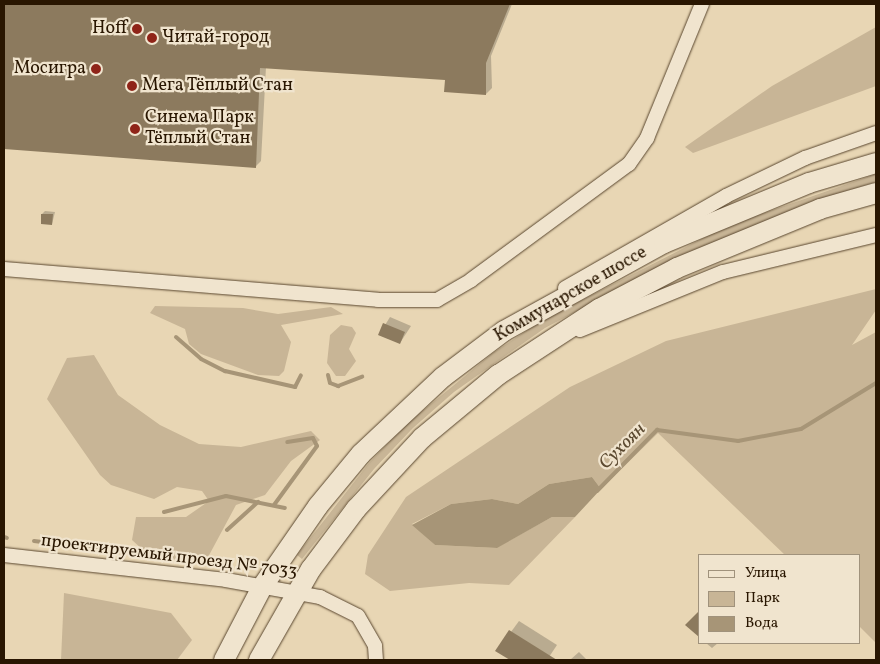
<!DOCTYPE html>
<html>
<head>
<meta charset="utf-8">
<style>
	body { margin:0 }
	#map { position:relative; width:880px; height:664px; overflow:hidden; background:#e8d6b4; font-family:Vollkorn,serif }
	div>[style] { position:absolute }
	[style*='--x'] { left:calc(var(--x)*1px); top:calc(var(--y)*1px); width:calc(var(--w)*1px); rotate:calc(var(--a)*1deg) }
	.green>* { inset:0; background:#c8b596 }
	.water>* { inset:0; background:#a79577 }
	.shadow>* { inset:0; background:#0003 }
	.stream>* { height:4px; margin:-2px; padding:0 2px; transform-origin:2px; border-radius:2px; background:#a79577 }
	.building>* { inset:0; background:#8c7a5e }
	.roads { filter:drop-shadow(0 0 1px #59462e) drop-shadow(0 0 1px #59462e) }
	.minor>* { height:14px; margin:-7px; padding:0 7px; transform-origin:7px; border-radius:7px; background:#f0e4ce }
	.secondary>* { height:20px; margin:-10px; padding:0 10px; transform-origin:10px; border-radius:10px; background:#f0e4ce }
	.dots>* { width:14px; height:14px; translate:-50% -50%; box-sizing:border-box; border:2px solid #f0e4ce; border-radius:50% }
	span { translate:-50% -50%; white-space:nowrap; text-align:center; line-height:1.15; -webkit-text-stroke:4.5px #f0e4ce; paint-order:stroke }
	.poi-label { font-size:18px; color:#291601 }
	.right { translate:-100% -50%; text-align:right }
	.left { translate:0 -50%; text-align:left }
	.street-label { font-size:18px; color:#291601 }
	.water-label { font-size:19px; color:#5b4930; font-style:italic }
	.frame { position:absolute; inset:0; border:5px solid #291601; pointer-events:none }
	.legend { position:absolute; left:698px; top:554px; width:162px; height:90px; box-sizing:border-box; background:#f0e4ce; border:1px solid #a0927c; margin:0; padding:6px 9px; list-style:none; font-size:15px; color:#291601 }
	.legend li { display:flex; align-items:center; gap:10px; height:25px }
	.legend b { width:25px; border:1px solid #a0927c }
</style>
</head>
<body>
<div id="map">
	<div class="green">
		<div style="clip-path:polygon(876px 27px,876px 86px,693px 153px,685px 147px,772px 86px)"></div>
		<div style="clip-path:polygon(876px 174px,876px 182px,811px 202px,669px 262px,545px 328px,454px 392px,413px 428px,374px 469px,302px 559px,297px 555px,369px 463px,409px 422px,493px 353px,543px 320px,727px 226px)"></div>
		<div style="clip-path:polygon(876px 289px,876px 310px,852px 345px,876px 332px,876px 643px,859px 626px,859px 555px,785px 555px,658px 433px,601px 489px,592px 477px,549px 484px,518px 504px,492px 499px,451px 504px,412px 524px,435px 545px,496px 548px,552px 517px,575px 517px,509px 585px,469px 583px,390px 591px,365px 574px,368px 555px,406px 497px,570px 387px,666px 341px)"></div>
		<div style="clip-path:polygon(155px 306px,243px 308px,278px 314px,331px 307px,343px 314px,281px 325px,291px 342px,284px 371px,279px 376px,258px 375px,201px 354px,189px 344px,185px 329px,150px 313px)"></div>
		<div style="clip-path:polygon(341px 325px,352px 327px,356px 333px,349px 349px,356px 361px,345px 376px,336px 376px,327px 363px,330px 335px)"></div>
		<div style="clip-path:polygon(94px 355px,118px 395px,160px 425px,199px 444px,241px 447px,311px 431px,320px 440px,291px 461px,265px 495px,236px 505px,207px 559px,154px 560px,132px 540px,136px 517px,186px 517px,209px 501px,202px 491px,177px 487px,154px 499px,111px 485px,100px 475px,47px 399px,67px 358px)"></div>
		<div style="clip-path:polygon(64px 593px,171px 613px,192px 640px,177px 660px,61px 660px)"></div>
	</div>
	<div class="water">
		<div style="clip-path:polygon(592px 477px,601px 489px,575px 517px,552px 517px,497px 548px,435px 545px,412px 525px,451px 504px,492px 499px,518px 504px,549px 484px)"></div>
	</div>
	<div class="shadow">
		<div style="clip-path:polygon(4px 4px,512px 4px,491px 56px,492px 88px,486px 94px,446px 78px,266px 67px,261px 161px,255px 167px,4px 147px)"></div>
		<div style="clip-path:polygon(45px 211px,55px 212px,52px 224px,42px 214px)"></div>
		<div style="clip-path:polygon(390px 317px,411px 326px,400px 343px,379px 335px)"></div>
		<div style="clip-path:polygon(519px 621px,557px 645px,547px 660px,512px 660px,497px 651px)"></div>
		<div style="clip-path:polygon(706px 643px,718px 643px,712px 648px)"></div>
		<div style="clip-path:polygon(579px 652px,587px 660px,570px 660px)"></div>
	</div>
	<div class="stream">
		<div style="--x:176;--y:337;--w:33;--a:41"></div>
		<div style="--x:201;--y:359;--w:27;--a:27"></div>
		<div style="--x:225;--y:371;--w:72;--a:12.9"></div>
		<div style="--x:295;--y:387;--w:13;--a:-63"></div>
		<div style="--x:328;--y:375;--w:8;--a:76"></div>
		<div style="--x:330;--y:383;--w:9;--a:21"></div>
		<div style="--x:338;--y:386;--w:26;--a:-21"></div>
		<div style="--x:597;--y:491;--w:86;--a:-45.5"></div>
		<div style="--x:657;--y:430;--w:82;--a:7.7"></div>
		<div style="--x:738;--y:441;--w:64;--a:-10.8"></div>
		<div style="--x:801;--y:429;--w:88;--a:-31.5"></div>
		<div style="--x:274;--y:505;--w:73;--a:-53.9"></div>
		<div style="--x:317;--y:446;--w:9;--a:-117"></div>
		<div style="--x:313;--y:438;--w:26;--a:171"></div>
		<div style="--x:164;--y:512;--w:64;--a:-14.5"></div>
		<div style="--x:226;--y:496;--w:60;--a:11.5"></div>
		<div style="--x:227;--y:530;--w:42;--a:-42.1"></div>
		<div style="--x:4;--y:537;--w:3;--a:18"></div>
		<div style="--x:34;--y:541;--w:93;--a:6.8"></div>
	</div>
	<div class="building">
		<div style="clip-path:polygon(4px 4px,510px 4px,486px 63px,486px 95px,444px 92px,445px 80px,260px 68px,256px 168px,4px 149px)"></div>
		<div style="clip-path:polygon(41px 214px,53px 214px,52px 225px,41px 224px)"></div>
		<div style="clip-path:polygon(383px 323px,405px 332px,400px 344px,378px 335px)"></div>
		<div style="clip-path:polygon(699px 611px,699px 637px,685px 625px)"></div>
		<div style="clip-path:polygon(509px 630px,557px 660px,510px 660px,495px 651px)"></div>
	</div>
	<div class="roads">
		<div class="minor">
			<div style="--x:4;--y:269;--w:375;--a:4.7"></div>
			<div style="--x:378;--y:300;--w:59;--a:0"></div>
			<div style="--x:437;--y:300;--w:39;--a:-30"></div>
			<div style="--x:471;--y:280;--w:196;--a:-36.3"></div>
			<div style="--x:629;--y:164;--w:32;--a:-55"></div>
			<div style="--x:647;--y:138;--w:145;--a:-67.7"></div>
			<div style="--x:565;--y:288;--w:185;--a:-29.7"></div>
			<div style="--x:726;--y:196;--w:88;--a:-25.7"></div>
			<div style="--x:805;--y:158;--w:75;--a:-19.4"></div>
			<div style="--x:580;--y:330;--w:154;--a:-22.1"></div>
			<div style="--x:723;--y:272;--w:157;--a:-13.6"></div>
			<div style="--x:4;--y:555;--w:223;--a:6.4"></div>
			<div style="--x:226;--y:580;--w:96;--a:10.3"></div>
			<div style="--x:320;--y:597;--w:42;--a:26.6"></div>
			<div style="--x:358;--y:616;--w:34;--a:60"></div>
			<div style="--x:375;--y:646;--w:14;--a:86"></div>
		</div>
		<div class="secondary">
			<div style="--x:224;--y:660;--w:82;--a:-62.5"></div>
			<div style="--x:262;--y:587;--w:98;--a:-55.3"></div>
			<div style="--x:318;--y:506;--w:67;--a:-50.4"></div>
			<div style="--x:361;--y:454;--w:112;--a:-43.2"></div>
			<div style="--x:443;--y:377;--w:76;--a:-37"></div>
			<div style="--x:504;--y:331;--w:183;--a:-28.8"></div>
			<div style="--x:664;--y:243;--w:157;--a:-22.5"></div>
			<div style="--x:809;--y:183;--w:70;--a:-16.6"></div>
			<div style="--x:259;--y:660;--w:105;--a:-60.3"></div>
			<div style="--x:311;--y:569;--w:75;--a:-53.1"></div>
			<div style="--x:356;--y:509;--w:97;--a:-47.1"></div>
			<div style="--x:422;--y:438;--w:99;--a:-39.7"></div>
			<div style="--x:498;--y:375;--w:121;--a:-33.2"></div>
			<div style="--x:599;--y:309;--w:88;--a:-27.7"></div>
			<div style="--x:677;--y:268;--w:155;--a:-22.4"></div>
			<div style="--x:820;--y:209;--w:58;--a:-15.9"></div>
		</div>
	</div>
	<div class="dots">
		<div style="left:137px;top:29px;background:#8f2418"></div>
		<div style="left:152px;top:38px;background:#8f2418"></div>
		<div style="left:96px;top:69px;background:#8f2418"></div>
		<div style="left:132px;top:86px;background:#8f2418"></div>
		<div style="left:135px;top:129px;background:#8f2418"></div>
	</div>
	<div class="poi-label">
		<span class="right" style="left:127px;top:29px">Hoff</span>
		<span class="left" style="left:162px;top:38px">Читай-город</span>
		<span class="right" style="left:86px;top:69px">Мосигра</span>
		<span class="left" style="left:142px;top:86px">Мега Тёплый Cтан</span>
		<span class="left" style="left:145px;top:129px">Синема Парк<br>Тёплый Стан</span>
	</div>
	<div class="street-label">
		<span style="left:571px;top:295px;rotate:-30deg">Коммунарское шоссе</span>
		<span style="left:169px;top:557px;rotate:7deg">проектируемый проезд № 7033</span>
	</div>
	<div class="water-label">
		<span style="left:623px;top:447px;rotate:-45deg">Сухоян</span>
	</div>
	<div class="frame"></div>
	<ul class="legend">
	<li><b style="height:6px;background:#f0e4ce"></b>Улица</li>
	<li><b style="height:14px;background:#c8b596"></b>Парк</li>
	<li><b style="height:14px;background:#a79577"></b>Вода</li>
	</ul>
</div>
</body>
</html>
